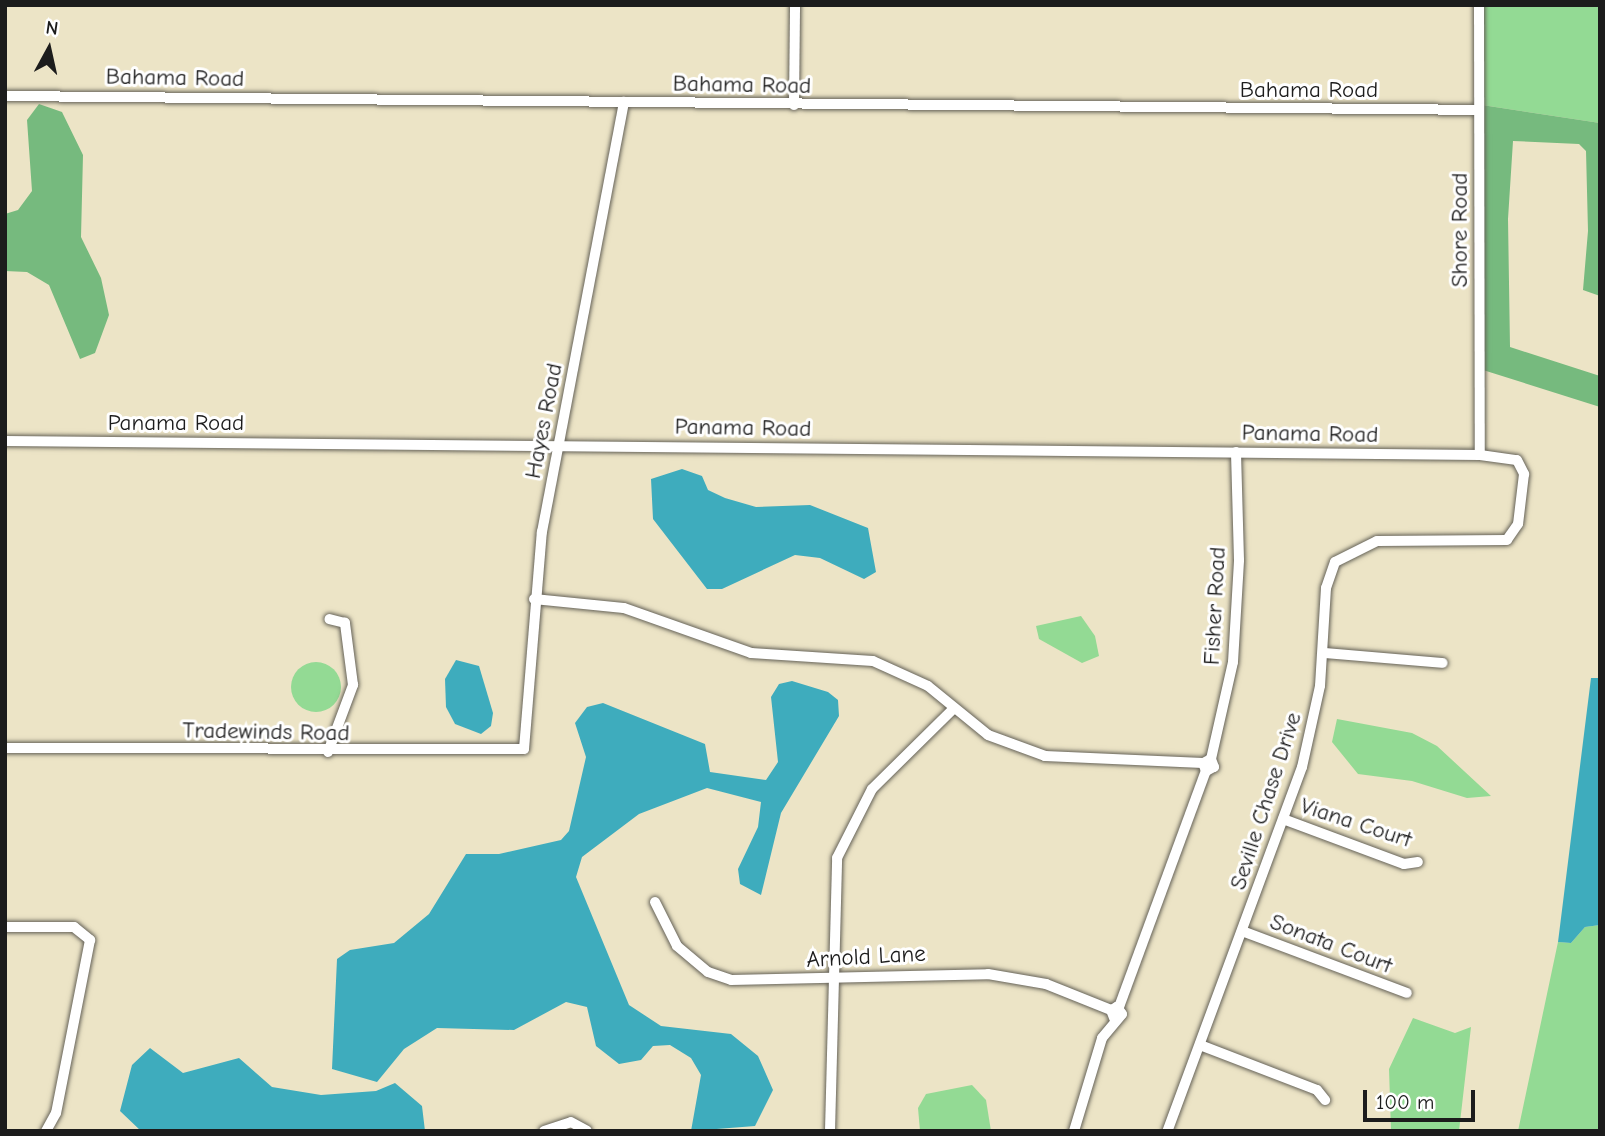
<!DOCTYPE html>
<html>
<head>
<meta charset="utf-8">
<style>
	body { margin:0 }
	#map { position:relative; width:1605px; height:1136px; overflow:hidden; background:#ece4c6; font-family:"Comic Neue",sans-serif }
	div>[style] { position:absolute }
	[style*='--x'] { left:calc(var(--x)*1px); top:calc(var(--y)*1px); width:calc(var(--w)*1px); rotate:calc(var(--a)*1deg) }
	.green>* { inset:0; background:#93da94 }
	.round { border-radius:50% }
	.forest>* { inset:0; background:#76ba7e }
	.water>* { inset:0; background:#3eacbd }
	.roads { filter:drop-shadow(0 0 2px #656258) drop-shadow(0 0 2px #656258) }
	.minor>* { height:10px; margin:-5px; padding:0 5px; transform-origin:5px; border-radius:5px; background:#fff }
	span { translate:-50% -50%; white-space:nowrap; text-align:center; line-height:1.15; -webkit-text-stroke:6px #fff; paint-order:stroke }
	.street-label { font-size:23px; color:#1c1c1c }
	.frame { position:absolute; inset:0; border:7px solid #1c1c1c; pointer-events:none }
	.north { position:absolute; left:14px; top:14px; width:70px; height:70px; -webkit-text-stroke:5px #fff; paint-order:stroke; rotate:8deg; font-size:19px; font-weight:700; line-height:28px; text-align:center; color:#1c1c1c }
	.north::after { content:''; display:block; margin:auto; width:24px; height:32px; background:#1c1c1c; clip-path:polygon(50% 0,100% 100%,50% 72%,0 100%) }
	.scale { position:absolute; left:1363px; top:1090px; width:112px; height:32px; box-sizing:border-box; border:4px solid #1c1c1c; border-top:0; padding-left:9px; font-size:21px; line-height:24px; white-space:nowrap; color:#1c1c1c; -webkit-text-stroke:5px #fff; paint-order:stroke }
</style>
</head>
<body>
<div id="map">
	<div class="green">
		<div style="clip-path:polygon(1483px 5px,1600px 5px,1600px 123px,1482px 105px)"></div>
		<div style="clip-path:polygon(1081px 616px,1095px 636px,1099px 656px,1082px 663px,1039px 639px,1036px 626px)"></div>
		<div class="round" style="left:291px;top:662px;width:50px;height:50px"></div>
		<div style="clip-path:polygon(1337px 719px,1412px 733px,1437px 746px,1491px 796px,1467px 798px,1412px 781px,1358px 774px,1332px 742px)"></div>
		<div style="clip-path:polygon(1600px 925px,1600px 1131px,1518px 1131px,1558px 942px,1571px 943px,1585px 927px)"></div>
		<div style="clip-path:polygon(1413px 1018px,1455px 1033px,1471px 1027px,1459px 1131px,1391px 1131px,1389px 1069px)"></div>
		<div style="clip-path:polygon(972px 1085px,986px 1100px,991px 1131px,920px 1131px,918px 1108px,926px 1094px)"></div>
	</div>
	<div class="forest">
		<div style="clip-path:polygon(39px 104px,62px 112px,83px 155px,81px 237px,101px 278px,109px 315px,95px 353px,80px 359px,49px 285px,27px 272px,5px 271px,5px 214px,18px 210px,32px 191px,27px 120px)"></div>
		<div style="clip-path:polygon(1482px 105px,1600px 123px,1600px 296px,1583px 290px,1588px 231px,1586px 151px,1579px 144px,1513px 141px,1508px 219px,1510px 347px,1600px 376px,1600px 407px,1483px 370px)"></div>
	</div>
	<div class="water">
		<div style="clip-path:polygon(682px 469px,702px 476px,708px 490px,725px 498px,756px 507px,810px 505px,868px 528px,876px 572px,864px 579px,820px 558px,795px 555px,722px 589px,707px 589px,653px 519px,651px 479px)"></div>
		<div style="clip-path:polygon(456px 660px,479px 666px,493px 713px,491px 726px,481px 734px,455px 724px,446px 707px,445px 679px)"></div>
		<div style="clip-path:polygon(1591px 678px,1600px 678px,1600px 925px,1585px 927px,1571px 943px,1558px 942px)"></div>
		<div style="clip-path:polygon(792px 681px,828px 692px,838px 700px,839px 716px,781px 813px,761px 895px,740px 884px,738px 869px,758px 827px,761px 802px,707px 788px,639px 814px,582px 857px,576px 877px,629px 1005px,661px 1026px,731px 1034px,758px 1056px,773px 1090px,755px 1126px,691px 1131px,701px 1075px,691px 1058px,670px 1045px,653px 1046px,641px 1060px,619px 1064px,596px 1046px,587px 1007px,566px 1002px,514px 1030px,437px 1028px,404px 1049px,377px 1082px,332px 1069px,337px 959px,350px 950px,394px 943px,429px 914px,466px 854px,499px 854px,561px 840px,569px 831px,586px 757px,575px 723px,587px 707px,603px 703px,705px 744px,710px 772px,766px 780px,778px 762px,771px 697px,779px 684px)"></div>
		<div style="clip-path:polygon(150px 1048px,183px 1073px,239px 1058px,272px 1087px,321px 1095px,376px 1091px,395px 1083px,422px 1106px,425px 1131px,141px 1131px,120px 1111px,132px 1065px)"></div>
	</div>
	<div class="roads">
		<div class="minor">
			<div style="--x:1479;--y:5;--w:450;--a:89.9"></div>
			<div style="--x:5;--y:96;--w:1473;--a:0.54"></div>
			<div style="--x:794;--y:105;--w:100;--a:-89.4"></div>
			<div style="--x:5;--y:441;--w:1475;--a:0.54"></div>
			<div style="--x:1480;--y:455;--w:37;--a:8"></div>
			<div style="--x:1517;--y:460;--w:16;--a:63"></div>
			<div style="--x:1524;--y:474;--w:50;--a:96.8"></div>
			<div style="--x:1518;--y:524;--w:19;--a:125"></div>
			<div style="--x:1507;--y:540;--w:130;--a:179.6"></div>
			<div style="--x:1377;--y:541;--w:47;--a:153.4"></div>
			<div style="--x:1335;--y:562;--w:28;--a:109"></div>
			<div style="--x:1326;--y:588;--w:98;--a:93.5"></div>
			<div style="--x:1320;--y:686;--w:83;--a:102.5"></div>
			<div style="--x:1302;--y:767;--w:388;--a:110.3"></div>
			<div style="--x:534;--y:599;--w:90;--a:5.7"></div>
			<div style="--x:624;--y:608;--w:135;--a:19.5"></div>
			<div style="--x:751;--y:653;--w:122;--a:3.8"></div>
			<div style="--x:873;--y:661;--w:60;--a:24.4"></div>
			<div style="--x:928;--y:686;--w:77;--a:39.2"></div>
			<div style="--x:988;--y:735;--w:61;--a:20.2"></div>
			<div style="--x:1045;--y:756;--w:158;--a:2.5"></div>
			<div style="--x:1324;--y:653;--w:119;--a:4.8"></div>
			<div style="--x:5;--y:748;--w:519;--a:0.11"></div>
			<div style="--x:524;--y:749;--w:218;--a:-85.3"></div>
			<div style="--x:542;--y:532;--w:438;--a:-79.2"></div>
			<div style="--x:328;--y:752;--w:72;--a:-69.5"></div>
			<div style="--x:353;--y:685;--w:63;--a:-97.4"></div>
			<div style="--x:345;--y:623;--w:16;--a:-166"></div>
			<div style="--x:1211;--y:759;--w:9;--a:153"></div>
			<div style="--x:1203;--y:763;--w:9;--a:69"></div>
			<div style="--x:1206;--y:771;--w:9;--a:-27"></div>
			<div style="--x:1214;--y:767;--w:9;--a:-111"></div>
			<div style="--x:1211;--y:759;--w:99;--a:-77.2"></div>
			<div style="--x:1233;--y:662;--w:102;--a:-86.6"></div>
			<div style="--x:1239;--y:560;--w:108;--a:-91.6"></div>
			<div style="--x:1283;--y:819;--w:129;--a:20.4"></div>
			<div style="--x:1404;--y:864;--w:14;--a:-8"></div>
			<div style="--x:655;--y:902;--w:49;--a:63.4"></div>
			<div style="--x:677;--y:946;--w:40;--a:40"></div>
			<div style="--x:708;--y:972;--w:24;--a:19"></div>
			<div style="--x:731;--y:980;--w:257;--a:-1.3"></div>
			<div style="--x:988;--y:974;--w:59;--a:9.8"></div>
			<div style="--x:1046;--y:984;--w:70;--a:21.8"></div>
			<div style="--x:5;--y:927;--w:69;--a:0"></div>
			<div style="--x:74;--y:927;--w:21;--a:39"></div>
			<div style="--x:90;--y:940;--w:176;--a:101.1"></div>
			<div style="--x:56;--y:1113;--w:21;--a:119"></div>
			<div style="--x:1242;--y:931;--w:176;--a:20.6"></div>
			<div style="--x:1119;--y:1007;--w:252;--a:-69.8"></div>
			<div style="--x:1200;--y:1045;--w:125;--a:21"></div>
			<div style="--x:1317;--y:1090;--w:13;--a:51"></div>
			<div style="--x:544;--y:1131;--w:28;--a:-18"></div>
			<div style="--x:571;--y:1122;--w:18;--a:29"></div>
			<div style="--x:830;--y:1131;--w:273;--a:-88.5"></div>
			<div style="--x:837;--y:858;--w:77;--a:-63.1"></div>
			<div style="--x:872;--y:789;--w:114;--a:-44.6"></div>
			<div style="--x:1074;--y:1131;--w:97;--a:-73.2"></div>
			<div style="--x:1102;--y:1038;--w:31;--a:-50"></div>
			<div style="--x:1122;--y:1014;--w:9;--a:-126"></div>
			<div style="--x:1117;--y:1007;--w:7;--a:153"></div>
			<div style="--x:1111;--y:1010;--w:9;--a:69"></div>
		</div>
	</div>
	<div class="street-label">
		<span style="left:175px;top:78px;rotate:1deg">Bahama Road</span>
		<span style="left:742px;top:85px;rotate:1deg">Bahama Road</span>
		<span style="left:1309px;top:90px">Bahama Road</span>
		<span style="left:1460px;top:230px;rotate:-90deg">Shore Road</span>
		<span style="left:544px;top:421px;rotate:-79deg">Hayes Road</span>
		<span style="left:176px;top:423px">Panama Road</span>
		<span style="left:743px;top:428px;rotate:1deg">Panama Road</span>
		<span style="left:1310px;top:434px;rotate:1deg">Panama Road</span>
		<span style="left:1215px;top:606px;rotate:-87deg">Fisher Road</span>
		<span style="left:266px;top:732px;rotate:1deg">Tradewinds Road</span>
		<span style="left:1266px;top:801px;rotate:-72deg">Seville Chase Drive</span>
		<span style="left:1356px;top:823px;rotate:18deg">Viana Court</span>
		<span style="left:1331px;top:944px;rotate:21deg">Sonata Court</span>
		<span style="left:866px;top:957px;rotate:-3deg">Arnold Lane</span>
	</div>
	<div class="frame"></div>
	<div class="north">N</div>
	<div class="scale">100 m</div>
</div>
</body>
</html>
